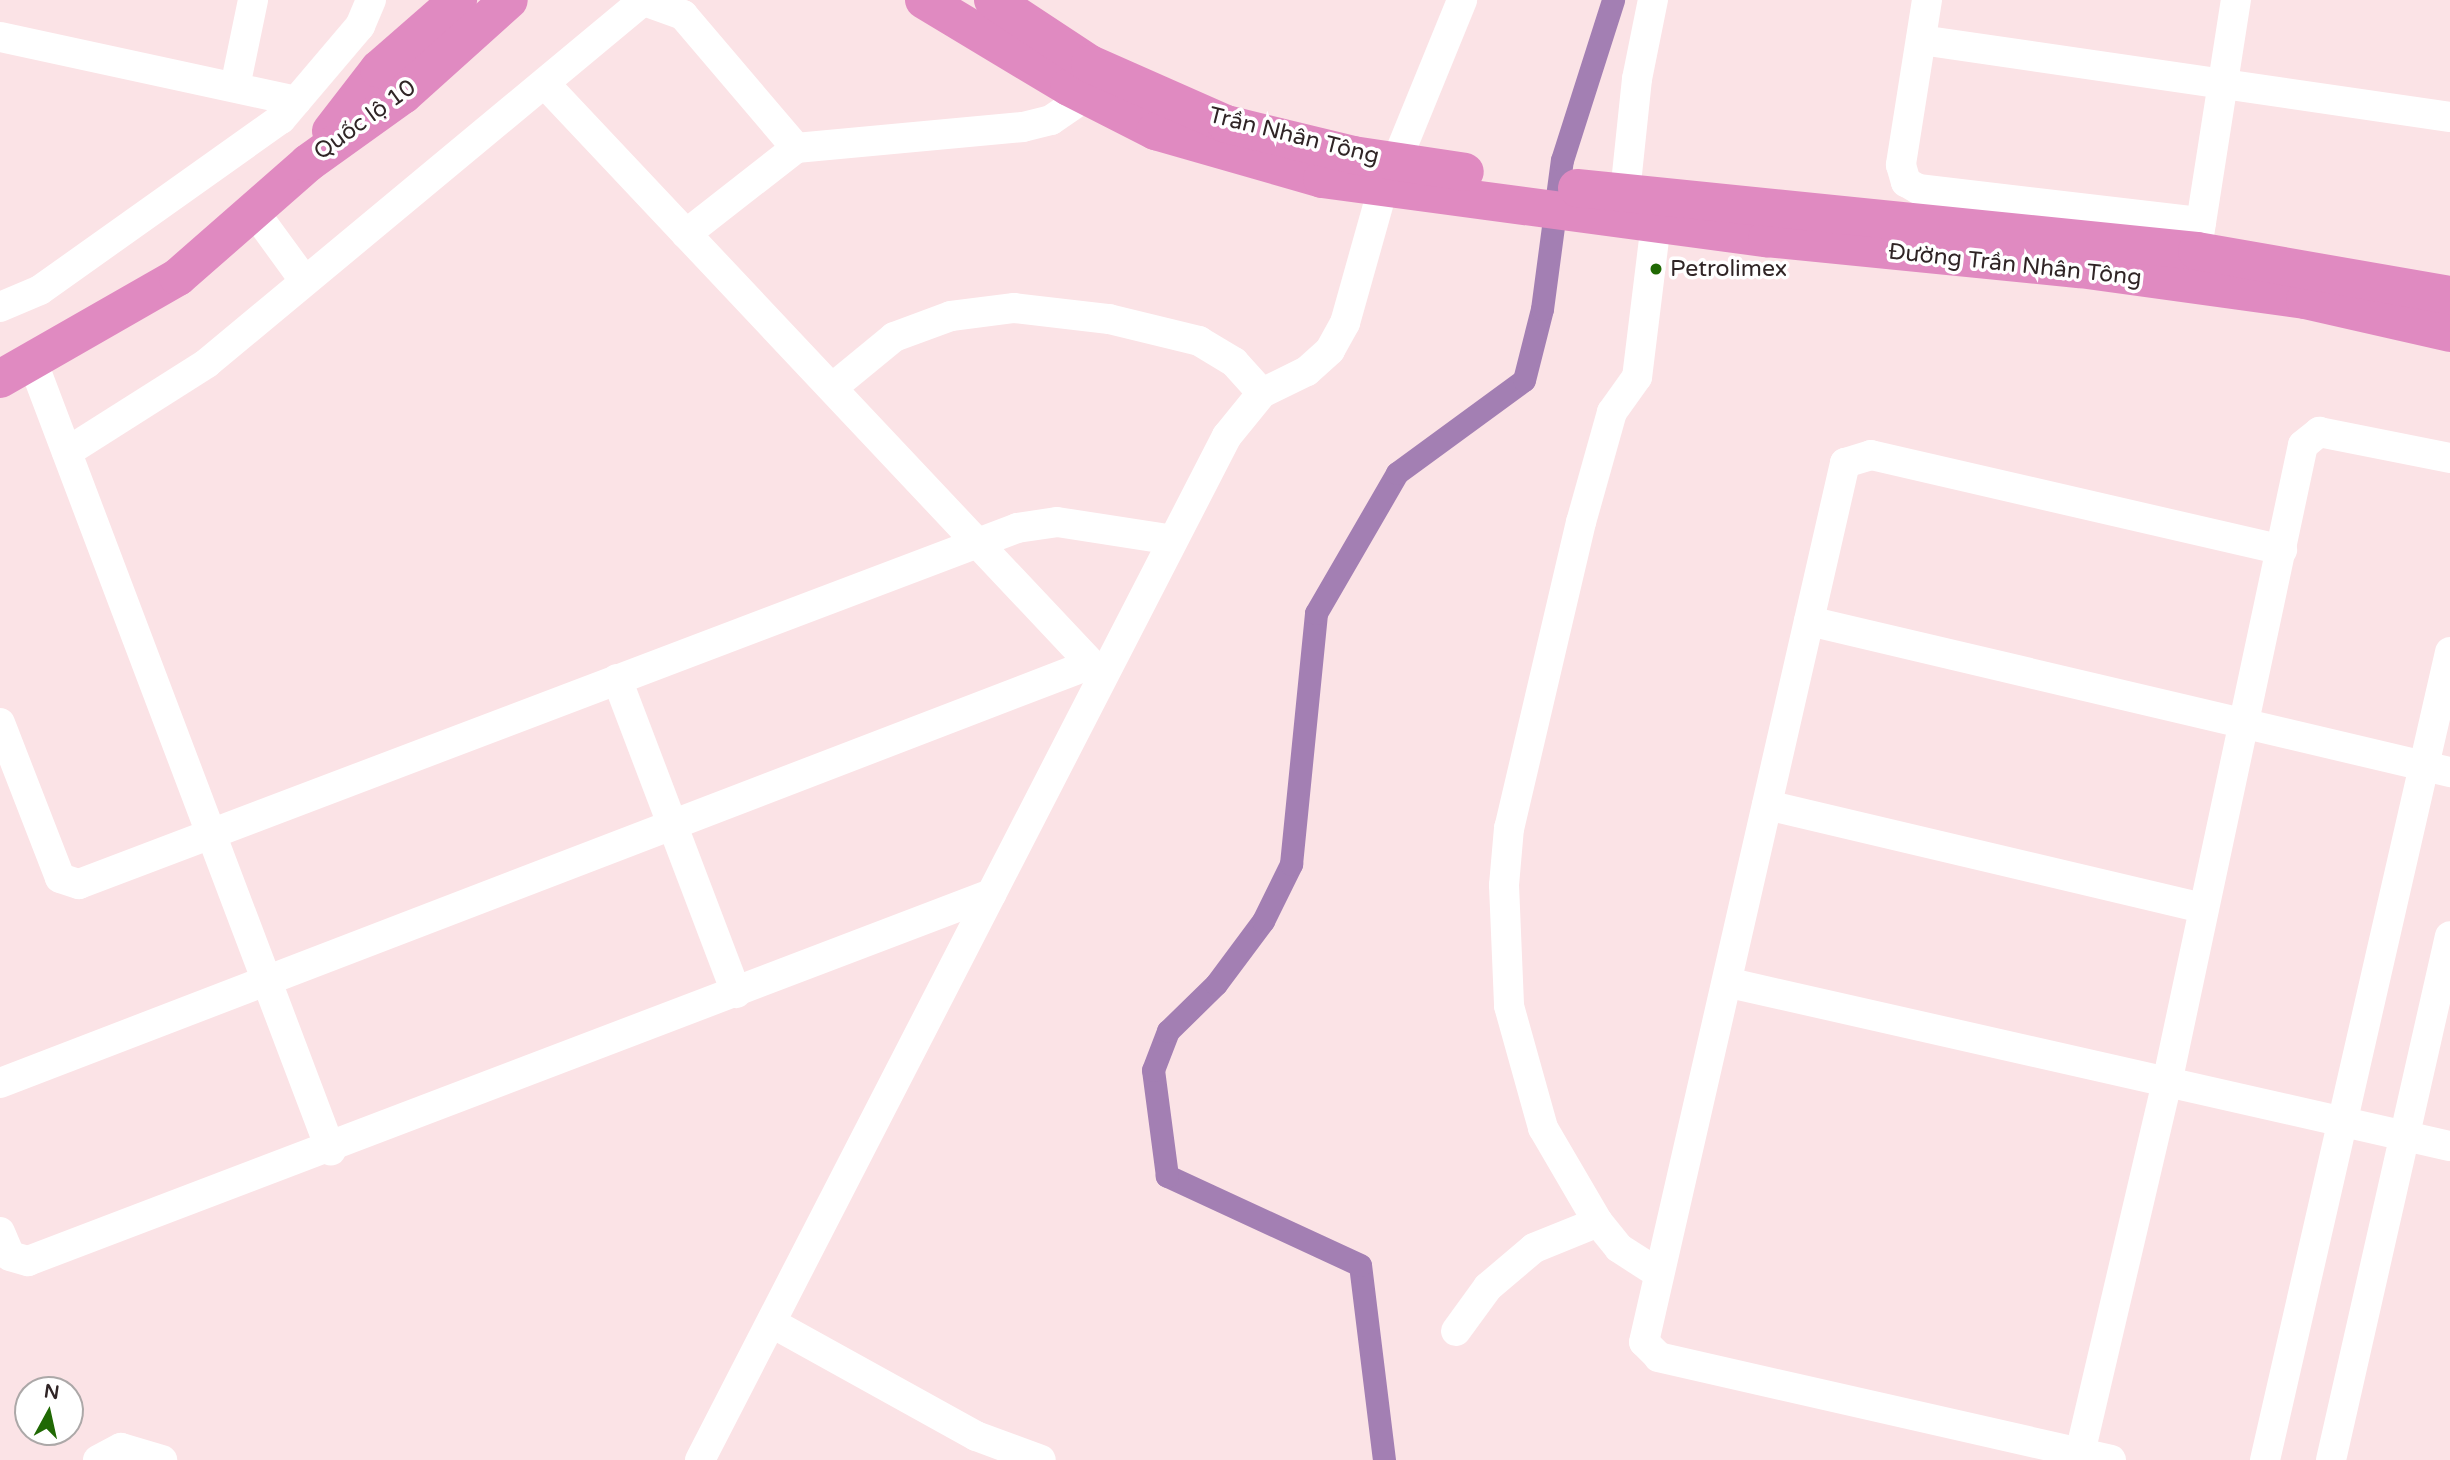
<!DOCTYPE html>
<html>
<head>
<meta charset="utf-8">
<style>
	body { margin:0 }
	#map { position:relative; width:2450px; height:1460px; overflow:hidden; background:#fbe3e6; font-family:"Varela Round",sans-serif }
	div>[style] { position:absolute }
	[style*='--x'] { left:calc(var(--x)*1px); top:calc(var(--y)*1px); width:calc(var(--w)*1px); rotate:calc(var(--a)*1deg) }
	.canal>* { height:23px; margin:-11.5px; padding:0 11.5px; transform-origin:11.5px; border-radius:11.5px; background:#a37fb3 }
	.minor>* { height:30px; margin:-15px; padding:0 15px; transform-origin:15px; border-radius:15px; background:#fff }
	.highway>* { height:38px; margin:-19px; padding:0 19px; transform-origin:19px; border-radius:19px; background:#e08ac1 }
	.dots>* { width:19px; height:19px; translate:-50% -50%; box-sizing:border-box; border:4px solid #fff; border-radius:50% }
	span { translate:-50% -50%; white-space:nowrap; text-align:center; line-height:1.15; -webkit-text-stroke:7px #fff; paint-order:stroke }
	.street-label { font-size:23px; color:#302526 }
	.poi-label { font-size:23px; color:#302526 }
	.left { translate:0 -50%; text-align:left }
	.north { position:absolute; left:14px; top:1376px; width:70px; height:70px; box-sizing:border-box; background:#fff; border:2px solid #aca8a8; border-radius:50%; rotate:8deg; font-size:19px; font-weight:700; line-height:28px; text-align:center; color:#302526 }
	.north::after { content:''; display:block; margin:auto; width:24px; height:32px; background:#206904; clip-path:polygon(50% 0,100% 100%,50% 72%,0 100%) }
</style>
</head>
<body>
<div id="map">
	<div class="canal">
		<div style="--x:1384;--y:1460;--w:196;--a:-97"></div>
		<div style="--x:1360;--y:1265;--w:213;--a:-155.2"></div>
		<div style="--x:1167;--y:1176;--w:107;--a:-97.5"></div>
		<div style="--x:1153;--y:1070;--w:42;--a:-69"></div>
		<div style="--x:1168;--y:1031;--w:67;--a:-44.4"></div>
		<div style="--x:1216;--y:984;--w:79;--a:-53.3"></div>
		<div style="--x:1263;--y:921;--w:64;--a:-63.8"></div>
		<div style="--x:1291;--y:864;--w:252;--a:-84.3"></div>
		<div style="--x:1316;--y:613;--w:162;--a:-59.9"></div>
		<div style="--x:1397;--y:473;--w:157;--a:-36.2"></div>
		<div style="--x:1524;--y:380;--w:73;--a:-75.8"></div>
		<div style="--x:1542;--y:309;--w:150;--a:-82.4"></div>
		<div style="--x:1562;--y:160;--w:168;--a:-72.3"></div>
	</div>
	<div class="minor">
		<div style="--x:641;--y:0;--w:45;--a:19.7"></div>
		<div style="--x:683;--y:15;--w:175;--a:49.6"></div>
		<div style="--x:1927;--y:0;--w:167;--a:99"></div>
		<div style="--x:1901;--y:165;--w:18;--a:74"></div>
		<div style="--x:1906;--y:182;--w:14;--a:30"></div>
		<div style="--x:1918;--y:189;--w:285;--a:6.7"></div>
		<div style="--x:0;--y:37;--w:303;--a:12.2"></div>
		<div style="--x:1921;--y:40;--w:535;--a:8.28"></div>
		<div style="--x:546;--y:85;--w:808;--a:46.71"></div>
		<div style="--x:235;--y:87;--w:89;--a:-78.3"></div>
		<div style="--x:1396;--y:162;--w:175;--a:-67.8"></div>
		<div style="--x:1625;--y:193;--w:115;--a:-84"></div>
		<div style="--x:1637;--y:79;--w:81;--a:-78.6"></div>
		<div style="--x:253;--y:210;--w:87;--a:53.9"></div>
		<div style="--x:1656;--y:223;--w:155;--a:97"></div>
		<div style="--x:1637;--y:377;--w:43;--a:125.5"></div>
		<div style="--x:1612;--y:412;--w:114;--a:105.7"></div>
		<div style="--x:1581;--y:522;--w:314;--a:103.2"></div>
		<div style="--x:1509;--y:828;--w:57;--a:95"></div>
		<div style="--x:1504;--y:885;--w:121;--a:87.6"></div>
		<div style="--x:1509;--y:1006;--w:127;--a:74.4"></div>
		<div style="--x:1543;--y:1128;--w:109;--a:59.7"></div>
		<div style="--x:1598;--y:1222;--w:33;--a:51"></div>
		<div style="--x:1619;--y:1248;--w:46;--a:32.7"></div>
		<div style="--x:686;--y:234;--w:140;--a:-38"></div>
		<div style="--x:796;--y:148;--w:228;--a:-5.3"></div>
		<div style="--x:1023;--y:127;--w:29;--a:-14"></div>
		<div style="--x:1051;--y:120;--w:42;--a:-34.4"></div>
		<div style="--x:2198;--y:242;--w:245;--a:-81.1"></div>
		<div style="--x:0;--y:307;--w:43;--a:-23"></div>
		<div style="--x:40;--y:290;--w:296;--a:-35.4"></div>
		<div style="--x:281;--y:119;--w:122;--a:-49.7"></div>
		<div style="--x:360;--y:26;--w:28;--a:-67"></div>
		<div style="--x:33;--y:363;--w:842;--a:69.28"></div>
		<div style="--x:832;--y:388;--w:80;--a:-39.4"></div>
		<div style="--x:894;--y:337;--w:61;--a:-20.2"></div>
		<div style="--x:951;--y:316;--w:64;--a:-7.2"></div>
		<div style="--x:1014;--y:308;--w:96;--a:6.6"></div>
		<div style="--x:1109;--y:319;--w:93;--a:13.7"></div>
		<div style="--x:1199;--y:341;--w:41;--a:31"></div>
		<div style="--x:1234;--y:362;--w:42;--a:47.9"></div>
		<div style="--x:67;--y:452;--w:166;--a:-32.4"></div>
		<div style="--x:207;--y:363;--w:568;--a:-39.72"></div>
		<div style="--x:1809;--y:621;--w:659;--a:13.26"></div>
		<div style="--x:617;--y:679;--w:336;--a:69.2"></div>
		<div style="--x:0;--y:723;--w:166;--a:68.8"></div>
		<div style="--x:60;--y:878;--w:20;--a:18"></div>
		<div style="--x:79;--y:884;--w:1003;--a:-20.78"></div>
		<div style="--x:1017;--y:528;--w:40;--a:-8.5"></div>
		<div style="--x:1057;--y:522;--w:117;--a:8.8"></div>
		<div style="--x:1767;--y:805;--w:447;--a:13.3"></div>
		<div style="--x:1730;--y:983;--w:738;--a:12.76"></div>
		<div style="--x:0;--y:1083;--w:1169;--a:-21.01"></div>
		<div style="--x:0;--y:1232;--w:26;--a:67"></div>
		<div style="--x:10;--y:1256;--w:19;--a:16"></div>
		<div style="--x:28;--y:1261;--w:1031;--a:-20.86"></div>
		<div style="--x:772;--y:1323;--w:233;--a:29"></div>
		<div style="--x:976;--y:1436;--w:69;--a:20.3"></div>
		<div style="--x:1456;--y:1331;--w:54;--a:-54"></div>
		<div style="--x:1488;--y:1287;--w:60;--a:-40.3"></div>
		<div style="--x:1534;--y:1248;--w:69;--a:-22.1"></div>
		<div style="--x:2080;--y:1453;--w:380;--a:-76.8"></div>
		<div style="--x:2167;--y:1083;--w:652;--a:-77.97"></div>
		<div style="--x:2303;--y:445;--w:21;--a:-39"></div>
		<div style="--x:2319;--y:432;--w:134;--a:11.2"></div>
		<div style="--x:98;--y:1460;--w:26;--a:-28"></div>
		<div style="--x:121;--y:1448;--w:43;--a:16.3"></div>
		<div style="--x:700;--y:1460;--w:1152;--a:-62.77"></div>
		<div style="--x:1227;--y:436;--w:55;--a:-50.9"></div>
		<div style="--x:1262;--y:393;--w:50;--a:-26.1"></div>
		<div style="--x:1307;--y:371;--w:31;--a:-42"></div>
		<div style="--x:1330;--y:350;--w:31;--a:-61"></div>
		<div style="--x:1345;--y:323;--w:140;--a:-74.3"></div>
		<div style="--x:2111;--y:1460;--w:464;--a:-167.2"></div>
		<div style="--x:1659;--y:1357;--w:21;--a:-135"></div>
		<div style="--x:1644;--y:1342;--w:902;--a:-77.12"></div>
		<div style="--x:1845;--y:463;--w:27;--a:-17"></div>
		<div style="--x:1871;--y:455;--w:422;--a:13"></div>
		<div style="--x:2265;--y:1460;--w:829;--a:-77.1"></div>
		<div style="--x:2331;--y:1460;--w:537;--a:-77.21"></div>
	</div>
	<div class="highway">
		<div style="--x:924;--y:0;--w:169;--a:31"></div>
		<div style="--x:1069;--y:87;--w:97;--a:27.1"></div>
		<div style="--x:1155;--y:131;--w:174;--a:16"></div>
		<div style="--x:1322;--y:179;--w:449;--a:7.6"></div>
		<div style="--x:1767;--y:238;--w:315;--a:5.7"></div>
		<div style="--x:2080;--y:269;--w:227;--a:7.8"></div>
		<div style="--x:2305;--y:300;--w:149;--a:12.8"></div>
		<div style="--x:993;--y:0;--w:116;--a:33.4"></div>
		<div style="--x:1090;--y:64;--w:149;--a:23.8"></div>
		<div style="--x:1226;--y:124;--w:131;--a:13.7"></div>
		<div style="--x:1353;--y:155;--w:113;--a:8.6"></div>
		<div style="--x:331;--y:131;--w:78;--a:-52.3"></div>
		<div style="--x:379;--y:69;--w:105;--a:-41.1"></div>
		<div style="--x:1577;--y:188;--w:623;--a:5.8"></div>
		<div style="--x:2197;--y:251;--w:257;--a:9.9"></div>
		<div style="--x:0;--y:379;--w:205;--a:-29.8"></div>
		<div style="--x:178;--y:277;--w:173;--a:-41.2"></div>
		<div style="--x:308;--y:163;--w:117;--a:-35.6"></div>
		<div style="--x:403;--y:95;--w:142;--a:-41.9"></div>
	</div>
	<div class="dots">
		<div style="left:1656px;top:269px;background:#206904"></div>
	</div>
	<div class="street-label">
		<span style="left:365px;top:120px;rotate:-36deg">Quốc lộ 10</span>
		<span style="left:1294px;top:136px;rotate:14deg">Trần Nhân Tông</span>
		<span style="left:2015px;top:265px;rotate:6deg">Đường Trần Nhân Tông</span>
	</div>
	<div class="poi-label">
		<span class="left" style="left:1670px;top:269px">Petrolimex</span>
	</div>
	<div class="north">N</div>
</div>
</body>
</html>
